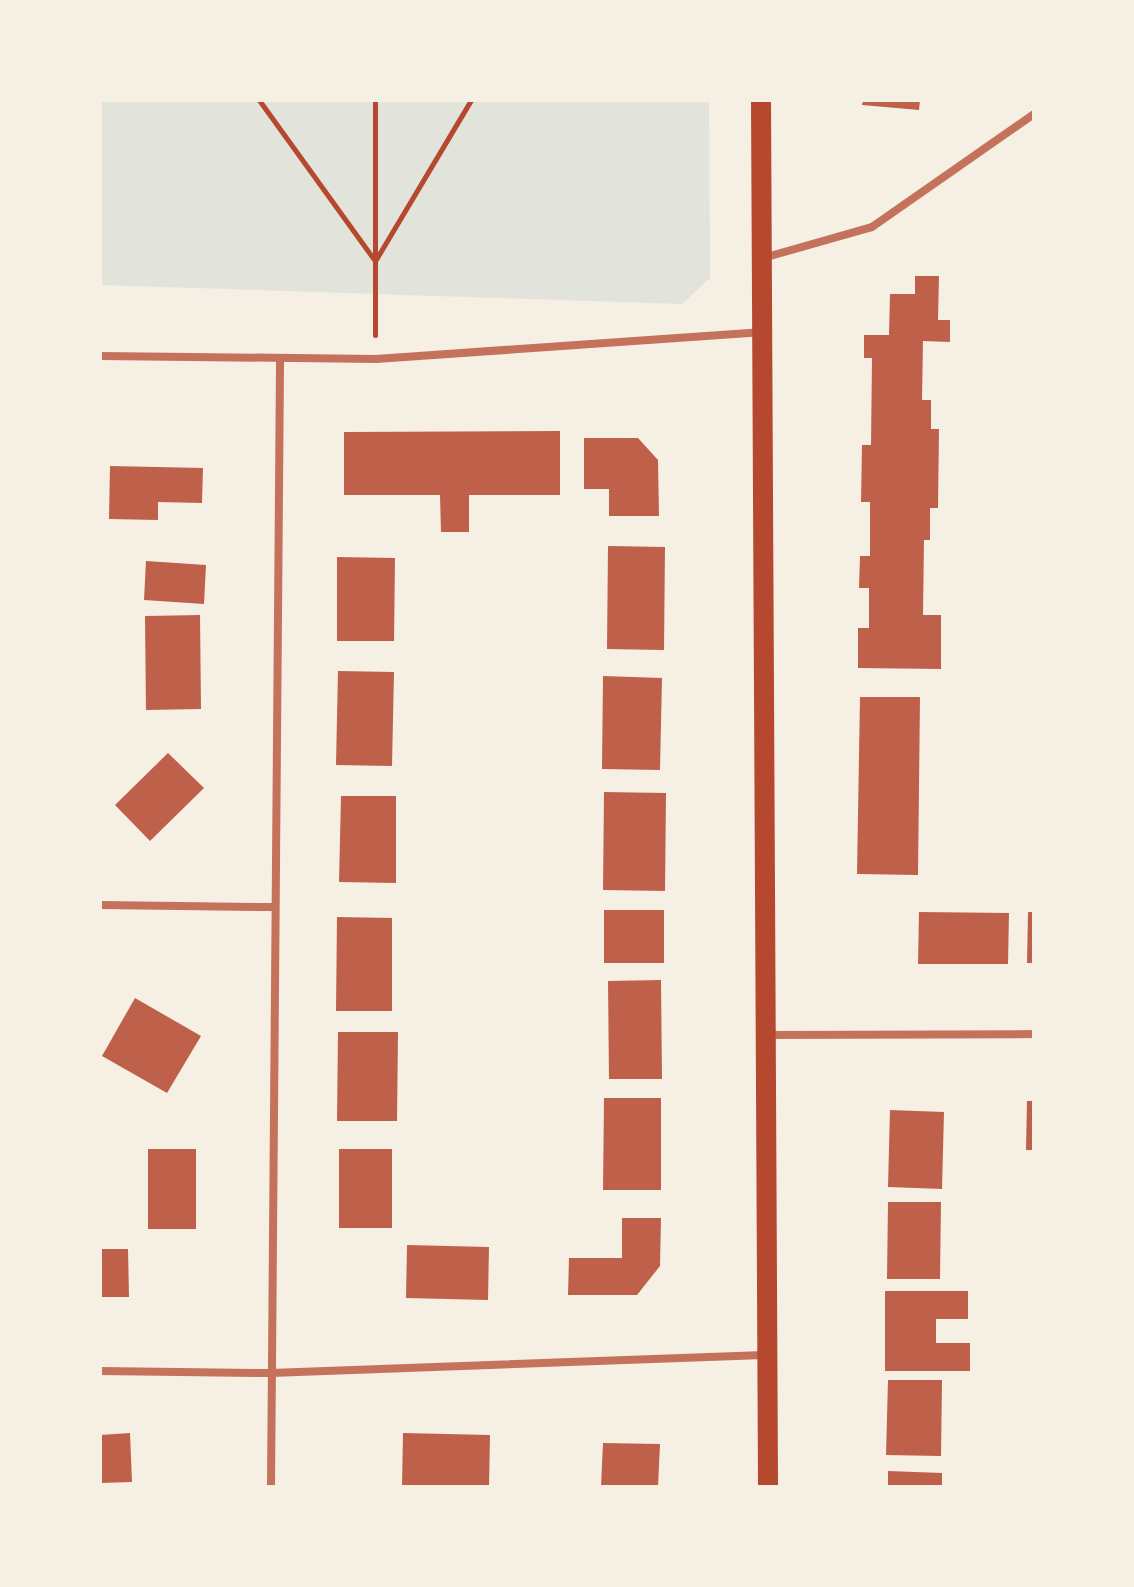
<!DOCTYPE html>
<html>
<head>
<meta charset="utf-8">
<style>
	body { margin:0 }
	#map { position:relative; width:1134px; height:1587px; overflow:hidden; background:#f6efe4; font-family:Mulish,sans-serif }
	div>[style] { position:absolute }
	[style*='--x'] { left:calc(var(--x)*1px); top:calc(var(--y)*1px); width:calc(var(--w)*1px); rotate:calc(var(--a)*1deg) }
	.green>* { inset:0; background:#e2e4dc }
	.building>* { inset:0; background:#bf614a }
	.path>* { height:5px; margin:-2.5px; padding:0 2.5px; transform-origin:2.5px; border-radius:2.5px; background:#b5482f }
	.minor>* { height:8px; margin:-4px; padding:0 4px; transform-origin:4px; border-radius:4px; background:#c5725c }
	.primary>* { height:20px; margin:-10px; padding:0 10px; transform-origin:10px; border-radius:10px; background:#b5482f }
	span { translate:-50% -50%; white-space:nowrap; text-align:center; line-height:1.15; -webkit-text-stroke:7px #f6efe4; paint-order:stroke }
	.frame { position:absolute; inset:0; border:102px solid #f6efe4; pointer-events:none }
</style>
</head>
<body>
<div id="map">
	<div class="green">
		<div style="clip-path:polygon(100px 100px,709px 100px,710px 278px,682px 304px,100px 285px)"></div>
	</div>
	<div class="building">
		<div style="clip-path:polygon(863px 100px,920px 100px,919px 110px,862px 105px)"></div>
		<div style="clip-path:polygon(915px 276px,939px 276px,938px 320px,950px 320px,950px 342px,923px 341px,922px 400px,931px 400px,931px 429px,939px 429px,938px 508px,930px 508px,930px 540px,924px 540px,923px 615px,941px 615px,941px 669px,858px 668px,858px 628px,869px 628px,869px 588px,859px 588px,860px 556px,870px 556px,870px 502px,861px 502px,862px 445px,871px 445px,872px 358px,864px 358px,864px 335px,889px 335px,890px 294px,915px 294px)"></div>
		<div style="clip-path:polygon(560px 431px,560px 495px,469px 495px,469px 532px,441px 532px,440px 495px,344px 495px,344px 432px)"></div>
		<div style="clip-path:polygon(584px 438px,638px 438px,658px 460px,659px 516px,609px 516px,609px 489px,584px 489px)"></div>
		<div style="clip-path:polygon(110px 466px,203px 468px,202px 503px,158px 502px,158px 520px,109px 519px)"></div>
		<div style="clip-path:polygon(608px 546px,665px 547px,664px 650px,607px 649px)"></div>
		<div style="clip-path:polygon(337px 557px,395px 558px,394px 641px,337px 641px)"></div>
		<div style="clip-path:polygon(146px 561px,206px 565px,204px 604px,144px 600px)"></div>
		<div style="clip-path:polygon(200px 615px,201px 709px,146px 710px,145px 616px)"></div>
		<div style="clip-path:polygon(338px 671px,394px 672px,392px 766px,336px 765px)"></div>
		<div style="clip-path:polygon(603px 676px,662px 678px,660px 770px,602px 769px)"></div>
		<div style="clip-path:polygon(860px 697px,920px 697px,918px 875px,857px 874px)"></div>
		<div style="clip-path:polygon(168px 753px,204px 788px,150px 841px,115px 805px)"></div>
		<div style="clip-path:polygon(604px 792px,666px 793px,665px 891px,603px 890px)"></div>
		<div style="clip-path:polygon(341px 796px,396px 796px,396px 883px,339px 882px)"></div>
		<div style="clip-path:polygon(604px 910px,664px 910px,664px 963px,604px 963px)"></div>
		<div style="clip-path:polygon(919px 912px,1009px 913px,1008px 964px,918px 964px)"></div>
		<div style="clip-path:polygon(1028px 912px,1034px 912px,1034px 963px,1027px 963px)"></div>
		<div style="clip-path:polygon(337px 917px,392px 918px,392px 1011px,336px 1011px)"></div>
		<div style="clip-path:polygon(661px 980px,662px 1079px,609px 1079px,608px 981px)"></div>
		<div style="clip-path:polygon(135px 998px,201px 1036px,167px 1093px,102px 1056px)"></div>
		<div style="clip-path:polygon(338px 1032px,398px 1032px,397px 1121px,337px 1121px)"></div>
		<div style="clip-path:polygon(604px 1098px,661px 1098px,661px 1190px,603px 1190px)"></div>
		<div style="clip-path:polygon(1027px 1101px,1034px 1101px,1034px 1150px,1026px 1150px)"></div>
		<div style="clip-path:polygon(890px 1110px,944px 1112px,942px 1189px,888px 1187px)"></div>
		<div style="clip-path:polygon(148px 1149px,196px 1149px,196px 1229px,148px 1229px)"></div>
		<div style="clip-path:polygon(339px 1149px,392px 1149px,392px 1228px,339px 1228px)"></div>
		<div style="clip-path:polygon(888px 1202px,941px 1202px,940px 1279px,887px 1279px)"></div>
		<div style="clip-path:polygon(622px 1218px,661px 1218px,660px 1266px,637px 1295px,568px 1295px,569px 1258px,622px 1258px)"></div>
		<div style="clip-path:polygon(407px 1245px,489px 1247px,488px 1300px,406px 1298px)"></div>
		<div style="clip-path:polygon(100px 1249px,128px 1249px,129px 1297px,100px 1297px)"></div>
		<div style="clip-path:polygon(885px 1291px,968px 1291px,968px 1319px,936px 1319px,936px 1343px,970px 1343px,970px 1371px,885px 1371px)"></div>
		<div style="clip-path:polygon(888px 1380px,942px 1380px,941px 1456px,886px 1455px)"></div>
		<div style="clip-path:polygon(130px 1433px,132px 1482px,100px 1483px,100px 1435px)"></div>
		<div style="clip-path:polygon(403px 1433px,490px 1435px,489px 1487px,402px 1486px)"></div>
		<div style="clip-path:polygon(603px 1443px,660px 1444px,658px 1487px,601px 1487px)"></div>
		<div style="clip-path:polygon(888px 1471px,942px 1473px,942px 1487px,888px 1487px)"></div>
	</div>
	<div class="path">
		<div style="--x:259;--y:100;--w:198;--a:54.2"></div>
		<div style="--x:375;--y:261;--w:187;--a:-59.2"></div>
		<div style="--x:375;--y:100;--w:235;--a:90"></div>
	</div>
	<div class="minor">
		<div style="--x:763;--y:258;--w:113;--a:-15.9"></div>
		<div style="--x:872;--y:227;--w:198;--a:-34.9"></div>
		<div style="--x:100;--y:356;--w:276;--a:0.6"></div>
		<div style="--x:376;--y:359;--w:385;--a:-4"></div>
		<div style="--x:100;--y:905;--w:172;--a:0.7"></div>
		<div style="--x:768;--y:1035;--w:266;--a:-0.2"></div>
		<div style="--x:100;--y:1371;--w:171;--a:0.7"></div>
		<div style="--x:271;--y:1373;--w:496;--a:-2.1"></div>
		<div style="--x:271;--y:1487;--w:1126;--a:-89.54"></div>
	</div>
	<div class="primary">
		<div style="--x:761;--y:100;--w:1387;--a:89.71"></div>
	</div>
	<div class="frame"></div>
</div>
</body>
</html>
